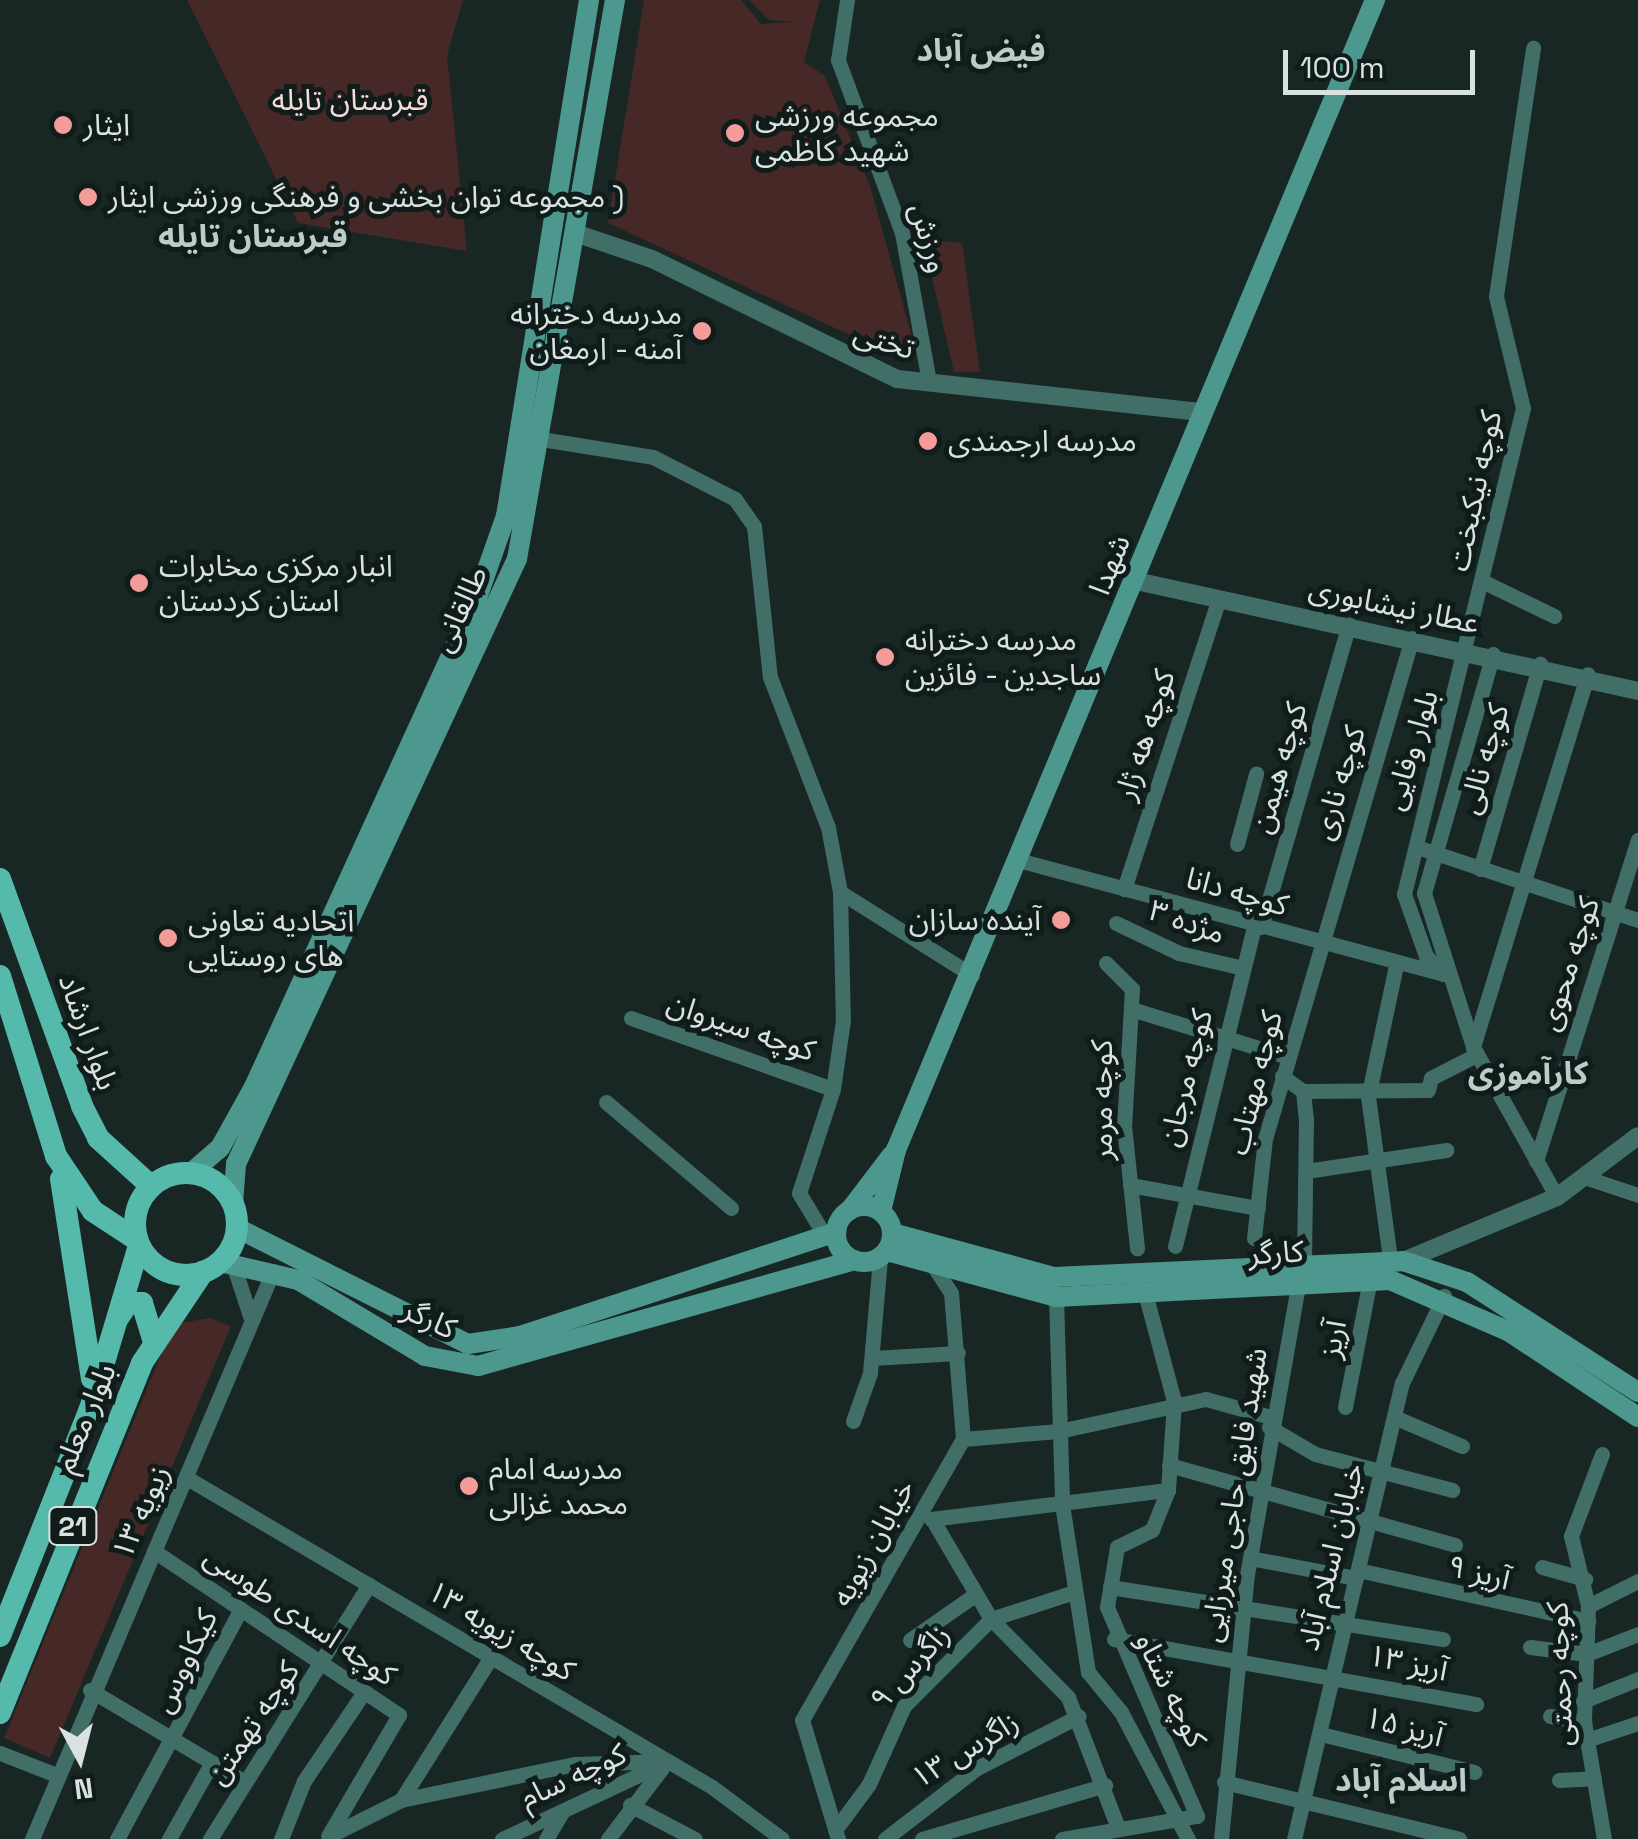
<!DOCTYPE html>
<html>
<head>
<meta charset="utf-8">
<style>
	body { margin:0 }
	#map { position:relative; width:1638px; height:1839px; overflow:hidden; background:#182624; font-family:"Space Grotesk","Noto Sans Arabic",sans-serif }
	div>[style] { position:absolute }
	[style*='--x'] { left:calc(var(--x)*1px); top:calc(var(--y)*1px); width:calc(var(--w)*1px); rotate:calc(var(--a)*1deg) }
	.green>* { inset:0; background:#462827 }
	.minor>* { height:15px; margin:-7.5px; padding:0 7.5px; transform-origin:7.5px; border-radius:7.5px; background:#416e67 }
	.tertiary>* { height:18px; margin:-9px; padding:0 9px; transform-origin:9px; border-radius:9px; background:#416e67 }
	.secondary>* { height:20px; margin:-10px; padding:0 10px; transform-origin:10px; border-radius:10px; background:#4d988e }
	.secondary>.ring { margin:-10px; padding:0; box-sizing:content-box; background:none; border:20px solid #4d988e; border-radius:50% }
	.primary>* { height:22px; margin:-11px; padding:0 11px; transform-origin:11px; border-radius:11px; background:#55b9ac }
	.primary>.ring { margin:-11px; padding:0; box-sizing:content-box; background:none; border:22px solid #55b9ac; border-radius:50% }
	.dots>* { width:28px; height:28px; translate:-50% -50%; box-sizing:border-box; border:5px solid #0f1c1a; border-radius:50% }
	span { translate:-50% -50%; white-space:nowrap; text-align:center; line-height:1.15; -webkit-text-stroke:10px #0f1c1a; paint-order:stroke }
	.shield-label span { padding:2px 8px; background:#0f1c1a; border:2px solid; border-radius:8px; -webkit-text-stroke-width:0 }
	.shield-label { font-size:28px; color:#d9e2e0; font-weight:700 }
	.park-label { font-size:30px; color:#f8dad9 }
	.poi-label { font-size:30px; color:#d9e2e0 }
	.left { translate:0 -50%; text-align:left }
	.right { translate:-100% -50%; text-align:right }
	.street-label { font-size:30px; color:#d9e2e0 }
	.neighbourhood-label { font-size:32px; color:#bbccc9; font-weight:700 }
	.north { position:absolute; left:30px; top:1709px; width:100px; height:100px; -webkit-text-stroke:8px #0f1c1a; paint-order:stroke; rotate:173deg; font-size:28px; font-weight:700; line-height:40px; text-align:center; color:#d9e2e0 }
	.north::after { content:''; display:block; margin:auto; width:35px; height:45px; background:#d9e2e0; clip-path:polygon(50% 0,100% 100%,50% 72%,0 100%) }
	.scale { position:absolute; left:1283px; top:50px; width:192px; height:45px; box-sizing:border-box; border:5px solid #d9e2e0; border-top:0; padding-left:12px; font-size:30px; line-height:35px; white-space:nowrap; color:#d9e2e0; -webkit-text-stroke:8px #0f1c1a; paint-order:stroke }
</style>
</head>
<body>
<div id="map">
	<div class="green">
		<div style="clip-path:polygon(187px 0,463px 0,447px 56px,467px 251px,298px 223px)"></div>
		<div style="clip-path:polygon(644px 0,741px 0,761px 24px,792px 22px,769px 20px,749px 0,820px 0,804px 62px,825px 76px,871px 189px,915px 348px,904px 360px,608px 223px)"></div>
		<div style="clip-path:polygon(923px 239px,962px 243px,980px 372px,954px 372px)"></div>
		<div style="clip-path:polygon(210px 1318px,231px 1326px,50px 1758px,4px 1738px,166px 1342px,180px 1323px)"></div>
	</div>
	<div class="minor">
		<div style="--x:847;--y:0;--w:61;--a:98.5"></div>
		<div style="--x:838;--y:60;--w:184;--a:69.7"></div>
		<div style="--x:902;--y:233;--w:150;--a:79.7"></div>
		<div style="--x:541;--y:439;--w:113;--a:9.1"></div>
		<div style="--x:653;--y:457;--w:92;--a:27.1"></div>
		<div style="--x:735;--y:499;--w:33;--a:55"></div>
		<div style="--x:754;--y:526;--w:152;--a:84"></div>
		<div style="--x:770;--y:677;--w:161;--a:68.9"></div>
		<div style="--x:828;--y:827;--w:66;--a:79.5"></div>
		<div style="--x:840;--y:892;--w:128;--a:88.7"></div>
		<div style="--x:843;--y:1020;--w:70;--a:98.2"></div>
		<div style="--x:833;--y:1089;--w:109;--a:108.1"></div>
		<div style="--x:799;--y:1193;--w:50;--a:58.8"></div>
		<div style="--x:1484;--y:582;--w:78;--a:25.9"></div>
		<div style="--x:1493;--y:654;--w:249;--a:106.1"></div>
		<div style="--x:1424;--y:893;--w:162;--a:72.3"></div>
		<div style="--x:1473;--y:1047;--w:172;--a:60.8"></div>
		<div style="--x:1237;--y:844;--w:73;--a:-74.8"></div>
		<div style="--x:1423;--y:849;--w:226;--a:18.3"></div>
		<div style="--x:1018;--y:860;--w:440;--a:15"></div>
		<div style="--x:1480;--y:869;--w:214;--a:-73.7"></div>
		<div style="--x:1124;--y:889;--w:306;--a:-71.9"></div>
		<div style="--x:840;--y:892;--w:156;--a:32.2"></div>
		<div style="--x:1116;--y:923;--w:70;--a:25.5"></div>
		<div style="--x:1179;--y:953;--w:66;--a:13.2"></div>
		<div style="--x:1261;--y:927;--w:315;--a:-73.8"></div>
		<div style="--x:1106;--y:963;--w:37;--a:45"></div>
		<div style="--x:1132;--y:989;--w:137;--a:93.3"></div>
		<div style="--x:1124;--y:1126;--w:123;--a:83.9"></div>
		<div style="--x:1443;--y:974;--w:25;--a:-133"></div>
		<div style="--x:1426;--y:956;--w:66;--a:-109.5"></div>
		<div style="--x:1404;--y:894;--w:500;--a:-76.24"></div>
		<div style="--x:1523;--y:408;--w:115;--a:-103.6"></div>
		<div style="--x:1496;--y:296;--w:251;--a:-81.5"></div>
		<div style="--x:1131;--y:1009;--w:164;--a:17"></div>
		<div style="--x:631;--y:1018;--w:214;--a:19.4"></div>
		<div style="--x:1473;--y:1047;--w:390;--a:-72.9"></div>
		<div style="--x:1282;--y:1076;--w:26;--a:36"></div>
		<div style="--x:1303;--y:1091;--w:27;--a:84"></div>
		<div style="--x:1306;--y:1118;--w:141;--a:90.8"></div>
		<div style="--x:1303;--y:1091;--w:125;--a:-0.5"></div>
		<div style="--x:1428;--y:1090;--w:12;--a:-76"></div>
		<div style="--x:1431;--y:1078;--w:51;--a:-27.1"></div>
		<div style="--x:606;--y:1102;--w:164;--a:40.3"></div>
		<div style="--x:1536;--y:1161;--w:337;--a:-72.4"></div>
		<div style="--x:1306;--y:1171;--w:142;--a:-8.5"></div>
		<div style="--x:1584;--y:1177;--w:57;--a:18.4"></div>
		<div style="--x:1130;--y:1185;--w:130;--a:10.2"></div>
		<div style="--x:1254;--y:1238;--w:100;--a:-83.7"></div>
		<div style="--x:1265;--y:1139;--w:522;--a:-73.65"></div>
		<div style="--x:1175;--y:1246;--w:330;--a:-76.1"></div>
		<div style="--x:1390;--y:1259;--w:163;--a:-97.7"></div>
		<div style="--x:1368;--y:1097;--w:135;--a:-78"></div>
		<div style="--x:233;--y:1264;--w:55;--a:71.9"></div>
		<div style="--x:1056;--y:1297;--w:207;--a:88.3"></div>
		<div style="--x:1062;--y:1504;--w:170;--a:81.2"></div>
		<div style="--x:1088;--y:1672;--w:52;--a:50.5"></div>
		<div style="--x:1121;--y:1712;--w:144;--a:62.2"></div>
		<div style="--x:873;--y:1358;--w:85;--a:-3.4"></div>
		<div style="--x:1345;--y:1407;--w:129;--a:-78.9"></div>
		<div style="--x:1394;--y:1417;--w:74;--a:23.1"></div>
		<div style="--x:853;--y:1421;--w:51;--a:-70.5"></div>
		<div style="--x:870;--y:1373;--w:115;--a:-85"></div>
		<div style="--x:1269;--y:1427;--w:53;--a:30.4"></div>
		<div style="--x:1315;--y:1454;--w:142;--a:14.7"></div>
		<div style="--x:963;--y:1439;--w:96;--a:-4.8"></div>
		<div style="--x:1059;--y:1431;--w:150;--a:-12.3"></div>
		<div style="--x:1206;--y:1399;--w:67;--a:15.5"></div>
		<div style="--x:1602;--y:1454;--w:88;--a:110.7"></div>
		<div style="--x:1571;--y:1536;--w:72;--a:76.3"></div>
		<div style="--x:1588;--y:1606;--w:116;--a:92"></div>
		<div style="--x:1584;--y:1722;--w:119;--a:80.3"></div>
		<div style="--x:1169;--y:1465;--w:297;--a:15.6"></div>
		<div style="--x:187;--y:1478;--w:609;--a:30.48"></div>
		<div style="--x:712;--y:1787;--w:87;--a:36.6"></div>
		<div style="--x:931;--y:1519;--w:239;--a:-7"></div>
		<div style="--x:935;--y:1524;--w:110;--a:59.5"></div>
		<div style="--x:991;--y:1619;--w:110;--a:45.4"></div>
		<div style="--x:1068;--y:1697;--w:137;--a:69.1"></div>
		<div style="--x:154;--y:1551;--w:295;--a:33.8"></div>
		<div style="--x:399;--y:1715;--w:140;--a:120.4"></div>
		<div style="--x:1250;--y:1558;--w:108;--a:10.7"></div>
		<div style="--x:1542;--y:1567;--w:45;--a:15.6"></div>
		<div style="--x:1358;--y:1570;--w:236;--a:12.5"></div>
		<div style="--x:1110;--y:1587;--w:337;--a:8.9"></div>
		<div style="--x:1588;--y:1606;--w:56;--a:-26.6"></div>
		<div style="--x:1114;--y:1639;--w:368;--a:10.2"></div>
		<div style="--x:910;--y:1640;--w:80;--a:-34.9"></div>
		<div style="--x:1530;--y:1647;--w:57;--a:7"></div>
		<div style="--x:1587;--y:1654;--w:55;--a:-21.4"></div>
		<div style="--x:90;--y:1690;--w:180;--a:30.7"></div>
		<div style="--x:1583;--y:1701;--w:59;--a:-21.8"></div>
		<div style="--x:1550;--y:1716;--w:35;--a:10"></div>
		<div style="--x:1321;--y:1734;--w:158;--a:13.9"></div>
		<div style="--x:1587;--y:1740;--w:54;--a:-18.4"></div>
		<div style="--x:0;--y:1753;--w:58;--a:21.3"></div>
		<div style="--x:1559;--y:1780;--w:35;--a:-3"></div>
		<div style="--x:1224;--y:1782;--w:242;--a:13.6"></div>
		<div style="--x:401;--y:1800;--w:169;--a:-57.8"></div>
		<div style="--x:630;--y:1805;--w:73;--a:27.6"></div>
		<div style="--x:835;--y:1830;--w:57;--a:-53.5"></div>
		<div style="--x:869;--y:1784;--w:85;--a:-65.8"></div>
		<div style="--x:904;--y:1706;--w:123;--a:-45"></div>
		<div style="--x:991;--y:1619;--w:87;--a:-18"></div>
		<div style="--x:329;--y:1836;--w:80;--a:-26.6"></div>
		<div style="--x:401;--y:1800;--w:178;--a:-11.7"></div>
		<div style="--x:575;--y:1764;--w:93;--a:-1.8"></div>
		<div style="--x:32;--y:1839;--w:617;--a:-67.01"></div>
		<div style="--x:117;--y:1839;--w:261;--a:-61.7"></div>
		<div style="--x:169;--y:1839;--w:88;--a:-60.8"></div>
		<div style="--x:210;--y:1839;--w:300;--a:-58"></div>
		<div style="--x:281;--y:1839;--w:62;--a:-68.4"></div>
		<div style="--x:304;--y:1781;--w:107;--a:-56"></div>
		<div style="--x:502;--y:1839;--w:179;--a:-25.1"></div>
		<div style="--x:546;--y:1839;--w:31;--a:-59"></div>
		<div style="--x:608;--y:1839;--w:89;--a:-52.7"></div>
		<div style="--x:838;--y:1839;--w:124;--a:-106.8"></div>
		<div style="--x:802;--y:1720;--w:324;--a:-60.2"></div>
		<div style="--x:963;--y:1439;--w:146;--a:-94.7"></div>
		<div style="--x:951;--y:1293;--w:31;--a:-123"></div>
		<div style="--x:885;--y:1839;--w:116;--a:-37.7"></div>
		<div style="--x:977;--y:1768;--w:114;--a:-27"></div>
		<div style="--x:922;--y:1839;--w:191;--a:-16.4"></div>
		<div style="--x:1062;--y:1839;--w:137;--a:-9.7"></div>
		<div style="--x:1197;--y:1816;--w:228;--a:-113.3"></div>
		<div style="--x:1107;--y:1607;--w:61;--a:-80.5"></div>
		<div style="--x:1117;--y:1547;--w:39;--a:-26"></div>
		<div style="--x:1152;--y:1530;--w:43;--a:-68.2"></div>
		<div style="--x:1168;--y:1490;--w:89;--a:-86.1"></div>
		<div style="--x:1174;--y:1401;--w:112;--a:-105"></div>
		<div style="--x:1221;--y:1839;--w:265;--a:-84.4"></div>
		<div style="--x:1247;--y:1575;--w:299;--a:-80"></div>
		<div style="--x:1294;--y:1839;--w:469;--a:-76.7"></div>
		<div style="--x:1402;--y:1383;--w:97;--a:-64.2"></div>
	</div>
	<div class="tertiary">
		<div style="--x:578;--y:234;--w:78;--a:18.7"></div>
		<div style="--x:652;--y:259;--w:273;--a:26.1"></div>
		<div style="--x:897;--y:379;--w:305;--a:6.2"></div>
		<div style="--x:1136;--y:581;--w:514;--a:12.36"></div>
		<div style="--x:1403;--y:1261;--w:167;--a:-22.6"></div>
		<div style="--x:1557;--y:1197;--w:101;--a:-37"></div>
	</div>
	<div class="secondary">
		<div style="--x:191;--y:1173;--w:38;--a:-41"></div>
		<div style="--x:220;--y:1148;--w:70;--a:-60.9"></div>
		<div style="--x:254;--y:1087;--w:534;--a:-65.45"></div>
		<div style="--x:476;--y:601;--w:90;--a:-70.6"></div>
		<div style="--x:506;--y:516;--w:523;--a:-80.86"></div>
		<div style="--x:233;--y:1204;--w:40;--a:-85.7"></div>
		<div style="--x:236;--y:1164;--w:667;--a:-65.09"></div>
		<div style="--x:517;--y:559;--w:568;--a:-80.06"></div>
		<div class="ring" style="left:836px;top:1206px;width:36px;height:36px"></div>
		<div style="--x:850;--y:1210;--w:69;--a:-52.6"></div>
		<div style="--x:881;--y:1211;--w:63;--a:-76.2"></div>
		<div style="--x:896;--y:1150;--w:1246;--a:-67.39"></div>
		<div style="--x:237;--y:1228;--w:258;--a:26.7"></div>
		<div style="--x:468;--y:1344;--w:53;--a:-8.7"></div>
		<div style="--x:520;--y:1336;--w:333;--a:-18.2"></div>
		<div style="--x:892;--y:1233;--w:168;--a:15.2"></div>
		<div style="--x:1054;--y:1277;--w:349;--a:-2.6"></div>
		<div style="--x:1403;--y:1261;--w:67;--a:18.2"></div>
		<div style="--x:1467;--y:1282;--w:203;--a:32.8"></div>
		<div style="--x:887;--y:1251;--w:175;--a:15.2"></div>
		<div style="--x:1056;--y:1297;--w:334;--a:-2.9"></div>
		<div style="--x:1390;--y:1280;--w:129;--a:23.4"></div>
		<div style="--x:1508;--y:1331;--w:156;--a:33.5"></div>
		<div style="--x:220;--y:1262;--w:80;--a:13"></div>
		<div style="--x:298;--y:1280;--w:148;--a:30.9"></div>
		<div style="--x:425;--y:1356;--w:54;--a:10.7"></div>
		<div style="--x:478;--y:1366;--w:391;--a:-15.7"></div>
	</div>
	<div class="primary">
		<div style="--x:0;--y:879;--w:241;--a:70.1"></div>
		<div style="--x:82;--y:1106;--w:36;--a:63"></div>
		<div style="--x:98;--y:1138;--w:72;--a:42.2"></div>
		<div style="--x:0;--y:976;--w:189;--a:72.7"></div>
		<div style="--x:56;--y:1156;--w:66;--a:56.1"></div>
		<div style="--x:93;--y:1211;--w:53;--a:33.4"></div>
		<div class="ring" style="left:135px;top:1173px;width:80px;height:80px"></div>
		<div style="--x:61;--y:1179;--w:202;--a:81.2"></div>
		<div style="--x:118;--y:1318;--w:18;--a:-56"></div>
		<div style="--x:128;--y:1303;--w:14;--a:0"></div>
		<div style="--x:142;--y:1303;--w:38;--a:73"></div>
		<div style="--x:0;--y:1636;--w:244;--a:-68.4"></div>
		<div style="--x:90;--y:1409;--w:170;--a:-73.3"></div>
		<div style="--x:0;--y:1713;--w:378;--a:-67.9"></div>
		<div style="--x:142;--y:1363;--w:110;--a:-56.2"></div>
	</div>
	<div class="dots">
		<div style="left:63px;top:125px;background:#f59b99"></div>
		<div style="left:735px;top:133px;background:#f59b99"></div>
		<div style="left:88px;top:197px;background:#f59b99"></div>
		<div style="left:702px;top:331px;background:#f59b99"></div>
		<div style="left:928px;top:441px;background:#f59b99"></div>
		<div style="left:139px;top:583px;background:#f59b99"></div>
		<div style="left:885px;top:657px;background:#f59b99"></div>
		<div style="left:1061px;top:920px;background:#f59b99"></div>
		<div style="left:168px;top:938px;background:#f59b99"></div>
		<div style="left:469px;top:1486px;background:#f59b99"></div>
	</div>
	<div class="shield-label">
		<span style="left:73px;top:1526px">21</span>
	</div>
	<div class="park-label">
		<span style="left:350px;top:100px">قبرستان تایله</span>
	</div>
	<div class="poi-label">
		<span class="left" style="left:755px;top:133px">مجموعه ورزشی<br>شهید کاظمی</span>
		<span class="left" style="left:83px;top:125px">ایثار</span>
		<span class="left" style="left:108px;top:197px">مجموعه توان بخشی و فرهنگی ورزشی ایثار )</span>
		<span class="right" style="left:682px;top:331px">مدرسه دخترانه<br>آمنه - ارمغان</span>
		<span class="left" style="left:948px;top:441px">مدرسه ارجمندی</span>
		<span class="left" style="left:159px;top:583px">انبار مرکزی مخابرات<br>استان کردستان</span>
		<span class="left" style="left:905px;top:657px">مدرسه دخترانه<br>ساجدین - فائزین</span>
		<span class="right" style="left:1041px;top:920px">آینده سازان</span>
		<span class="left" style="left:188px;top:938px">اتحادیه تعاونی<br>های روستایی</span>
		<span class="left" style="left:489px;top:1486px">مدرسه امام<br>محمد غزالی</span>
	</div>
	<div class="street-label">
		<span style="left:929px;top:238px;rotate:74deg">ورزش</span>
		<span style="left:884px;top:341px;rotate:17deg">تختی</span>
		<span style="left:1475px;top:491px;rotate:-78deg">کوچه نیکبخت</span>
		<span style="left:1110px;top:565px;rotate:-68deg">شهدا</span>
		<span style="left:1394px;top:606px;rotate:12deg">عطار نیشابوری</span>
		<span style="left:460px;top:609px;rotate:-65deg">طالقانی</span>
		<span style="left:1145px;top:735px;rotate:-72deg">کوچه هه ژار</span>
		<span style="left:1411px;top:750px;rotate:-73deg">بلوار وفایی</span>
		<span style="left:1484px;top:759px;rotate:-74deg">کوچه نالی</span>
		<span style="left:1279px;top:768px;rotate:-74deg">کوچه هیمن</span>
		<span style="left:1339px;top:783px;rotate:-73deg">کوچه ناری</span>
		<span style="left:1237px;top:892px;rotate:16deg">کوچه دانا</span>
		<span style="left:1187px;top:922px;rotate:19deg">مژده ۳</span>
		<span style="left:1569px;top:964px;rotate:-72deg">کوچه محوی</span>
		<span style="left:741px;top:1027px;rotate:19deg">کوچه سیروان</span>
		<span style="left:88px;top:1032px;rotate:70deg">بلوار ارشاد</span>
		<span style="left:1186px;top:1078px;rotate:-76deg">کوچه مرجان</span>
		<span style="left:1255px;top:1083px;rotate:-76deg">کوچه مهتاب</span>
		<span style="left:1102px;top:1100px;rotate:-90deg">کوچه مرمر</span>
		<span style="left:1276px;top:1253px;rotate:-3deg">کارگر</span>
		<span style="left:429px;top:1319px;rotate:25deg">کارگر</span>
		<span style="left:1333px;top:1339px;rotate:-79deg">آریز</span>
		<span style="left:85px;top:1418px;rotate:-67deg">بلوار معلم</span>
		<span style="left:1234px;top:1495px;rotate:-81deg">شهید فایق حاجی میرزایی</span>
		<span style="left:141px;top:1512px;rotate:-66deg">زیویه ۱۳</span>
		<span style="left:873px;top:1543px;rotate:-61deg">خیابان زیویه</span>
		<span style="left:1331px;top:1557px;rotate:-76deg">خیابان اسلام آباد</span>
		<span style="left:1479px;top:1573px;rotate:14deg">آریز ۹</span>
		<span style="left:300px;top:1616px;rotate:34deg">کوچه اسدی طوسی</span>
		<span style="left:501px;top:1631px;rotate:31deg">کوچه زیویه ۱۳</span>
		<span style="left:185px;top:1661px;rotate:-64deg">کیکاووس</span>
		<span style="left:1408px;top:1663px;rotate:12deg">آریز ۱۳</span>
		<span style="left:910px;top:1667px;rotate:-48deg">زاگرس ۹</span>
		<span style="left:1560px;top:1674px;rotate:-92deg">کوچه رحمتی</span>
		<span style="left:1171px;top:1690px;rotate:64deg">کوچه شتاو</span>
		<span style="left:253px;top:1723px;rotate:-56deg">کوچه تهمتن</span>
		<span style="left:1404px;top:1727px;rotate:15deg">آریز ۱۵</span>
		<span style="left:965px;top:1750px;rotate:-31deg">زاگرس ۱۳</span>
		<span style="left:573px;top:1776px;rotate:-25deg">کوچه سام</span>
	</div>
	<div class="neighbourhood-label">
		<span style="left:981px;top:50px">فیض آباد</span>
		<span style="left:253px;top:236px">قبرستان تایله</span>
		<span style="left:1528px;top:1073px">کارآموزی</span>
		<span style="left:1401px;top:1780px">اسلام آباد</span>
	</div>
	<div class="north">N</div>
	<div class="scale">100 m</div>
</div>
</body>
</html>
